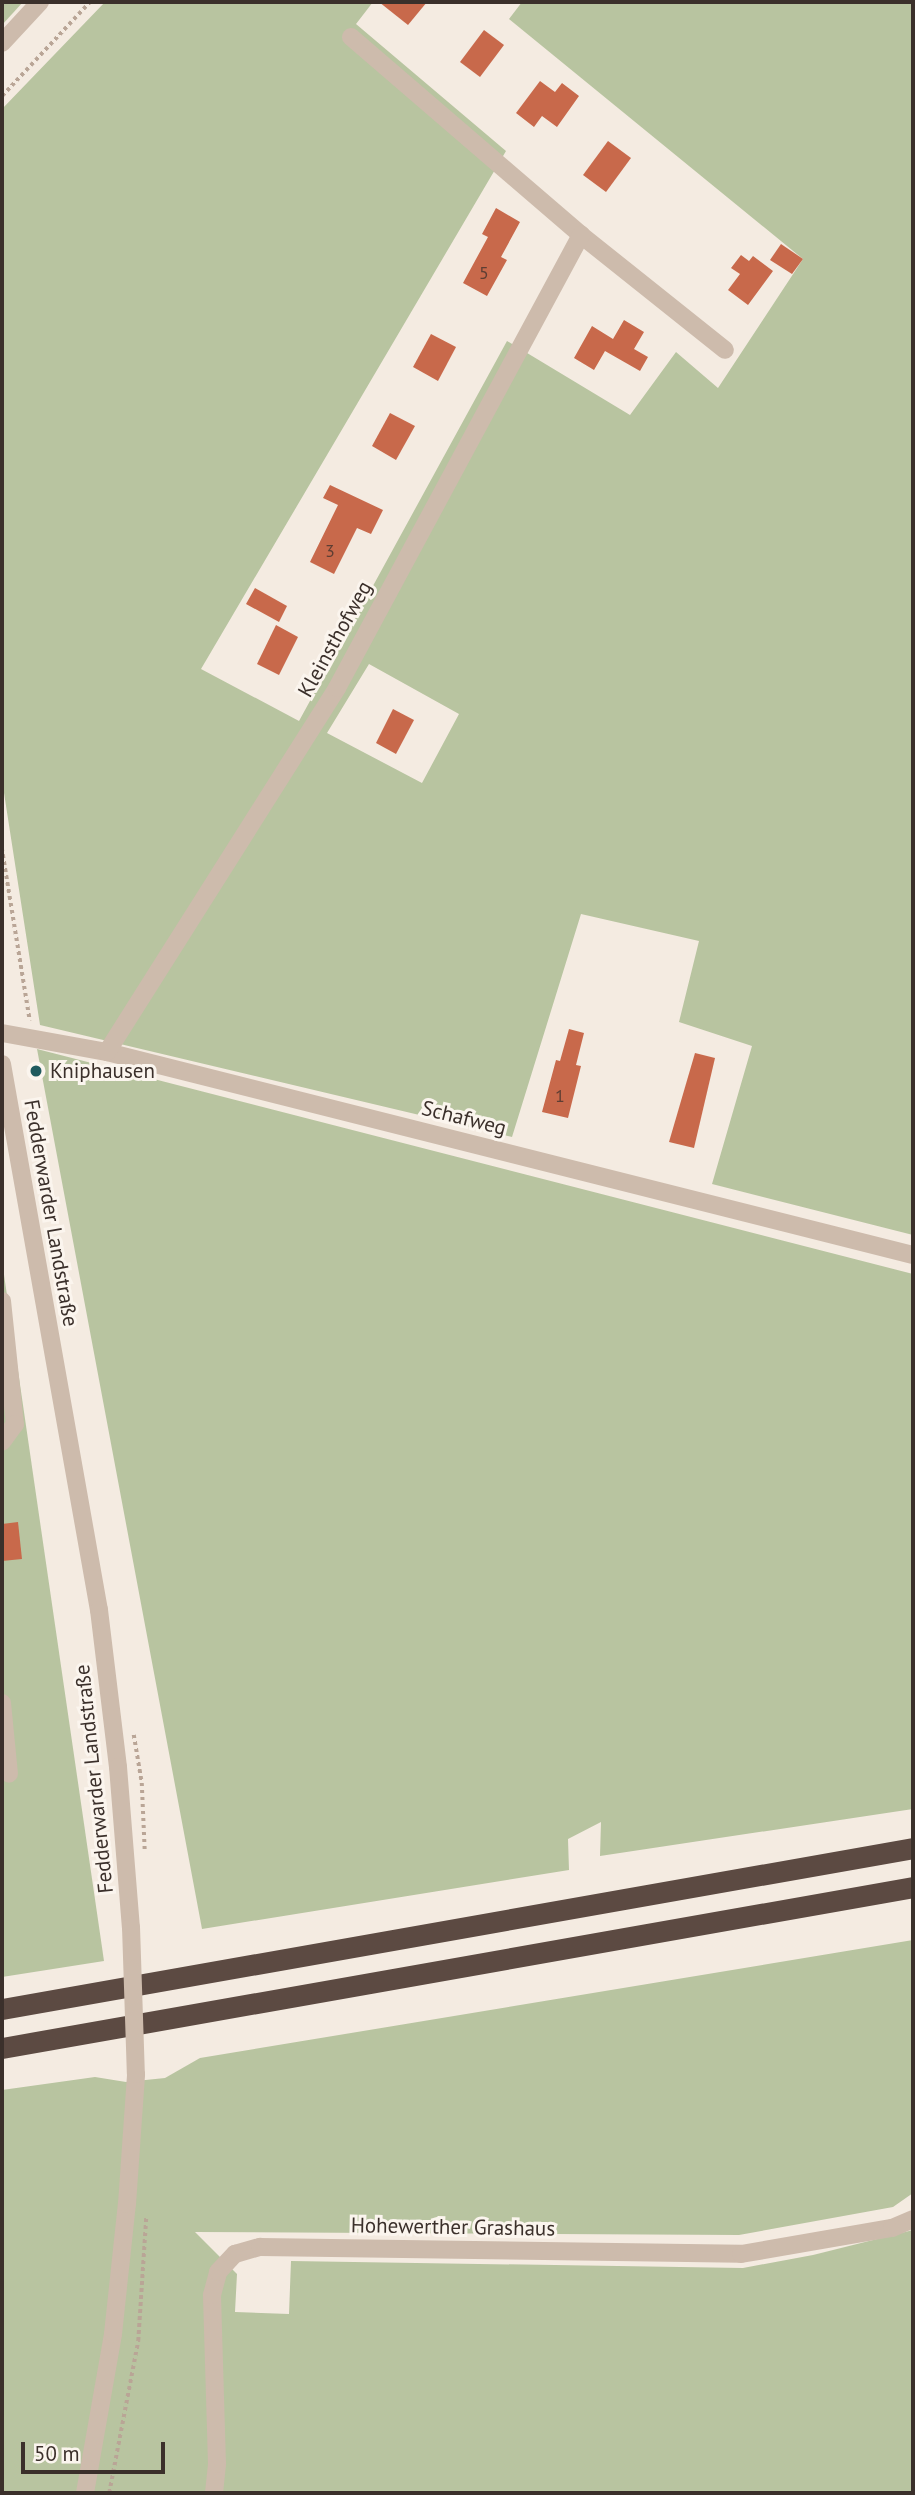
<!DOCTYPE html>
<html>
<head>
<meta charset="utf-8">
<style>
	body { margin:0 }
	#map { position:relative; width:915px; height:2495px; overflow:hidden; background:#f4ebe1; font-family:"PT Sans",sans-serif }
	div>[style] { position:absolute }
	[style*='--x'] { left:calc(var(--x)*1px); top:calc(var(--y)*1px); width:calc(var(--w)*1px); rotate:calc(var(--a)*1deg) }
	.green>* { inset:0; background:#b8c4a0 }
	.building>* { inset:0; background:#c8694b }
	.path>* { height:3.5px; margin-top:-1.75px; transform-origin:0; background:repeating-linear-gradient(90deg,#b9a596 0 3.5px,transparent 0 7px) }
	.minor>* { height:18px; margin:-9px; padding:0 9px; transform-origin:9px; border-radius:9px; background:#cdbbac }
	.highway>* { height:21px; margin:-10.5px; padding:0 10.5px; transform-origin:10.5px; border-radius:10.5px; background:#5c4a42 }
	.minor-bridge>* { height:18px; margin:-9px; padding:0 9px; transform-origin:9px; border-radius:9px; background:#cdbbac }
	.dots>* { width:19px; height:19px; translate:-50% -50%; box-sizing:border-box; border:4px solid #fbf5ee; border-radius:50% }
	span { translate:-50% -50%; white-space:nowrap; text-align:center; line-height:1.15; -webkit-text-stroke:6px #fbf5ee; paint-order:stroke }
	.number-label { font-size:18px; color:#5e3e33 }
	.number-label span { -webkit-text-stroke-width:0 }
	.street-label { font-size:21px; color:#3b302b }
	.poi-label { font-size:21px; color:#3b302b }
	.left { translate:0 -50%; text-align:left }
	.frame { position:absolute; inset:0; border:4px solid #3b302b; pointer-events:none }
	.scale { position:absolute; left:21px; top:2442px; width:144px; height:32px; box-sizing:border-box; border:4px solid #3b302b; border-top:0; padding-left:9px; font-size:21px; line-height:24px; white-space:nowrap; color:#3b302b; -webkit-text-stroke:5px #fbf5ee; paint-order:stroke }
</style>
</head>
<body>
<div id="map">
	<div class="green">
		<div style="clip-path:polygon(2px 2px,23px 2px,2px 25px)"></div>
		<div style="clip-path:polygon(evenodd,105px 2px,373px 2px,356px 24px,506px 151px,201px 669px,299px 721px,507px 341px,630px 415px,676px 352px,718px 388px,803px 259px,509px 19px,522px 2px,913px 2px,913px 1235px,712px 1184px,752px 1046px,679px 1022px,699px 941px,581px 914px,512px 1137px,40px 1025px,2px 780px,2px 109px,105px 2px,369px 664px,459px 714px,422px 783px,327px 733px,369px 664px)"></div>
		<div style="clip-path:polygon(37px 1049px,913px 1274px,913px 1809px,600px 1856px,601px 1822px,568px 1839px,569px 1870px,202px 1929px)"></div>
		<div style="clip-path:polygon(2px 1261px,104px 1961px,2px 1977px)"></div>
		<div style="clip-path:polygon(913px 1940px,913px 2193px,893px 2207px,739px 2235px,195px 2232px,237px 2274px,235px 2312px,289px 2314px,291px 2261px,743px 2268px,813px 2255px,913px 2230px,913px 2493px,2px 2493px,2px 2090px,95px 2077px,126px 2082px,165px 2078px,200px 2058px)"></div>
	</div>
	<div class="building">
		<div style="clip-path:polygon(379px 2px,427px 2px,408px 25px)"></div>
		<div style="clip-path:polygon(484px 30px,504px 45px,480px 77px,460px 62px)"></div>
		<div style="clip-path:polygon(540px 81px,555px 92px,562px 83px,579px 96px,557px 127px,542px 116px,534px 127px,516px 113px)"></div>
		<div style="clip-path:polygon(608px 141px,631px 158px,606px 192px,583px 175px)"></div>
		<div style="clip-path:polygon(496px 208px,520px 222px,501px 257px,507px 260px,487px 296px,463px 283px,488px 237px,482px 234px)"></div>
		<div style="clip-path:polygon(781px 244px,803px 259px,792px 274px,770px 260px)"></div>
		<div style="clip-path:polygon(741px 255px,749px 261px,753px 256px,773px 271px,748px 305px,728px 290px,740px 274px,731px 268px)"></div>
		<div style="clip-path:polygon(624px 320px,644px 332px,634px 349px,648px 357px,640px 371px,605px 351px,594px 370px,574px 358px,592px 326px,613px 339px)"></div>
		<div style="clip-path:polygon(431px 334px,456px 347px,438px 381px,413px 367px)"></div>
		<div style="clip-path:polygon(390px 413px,415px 426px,396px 460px,372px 446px)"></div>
		<div style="clip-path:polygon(330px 485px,383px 510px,371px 534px,357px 528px,334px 574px,310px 562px,338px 505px,323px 498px)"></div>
		<div style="clip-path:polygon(255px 588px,287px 606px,279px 622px,246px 604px)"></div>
		<div style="clip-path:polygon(276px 625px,298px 637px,279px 675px,257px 664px)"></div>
		<div style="clip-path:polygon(393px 709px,414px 720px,396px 754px,376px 743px)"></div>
		<div style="clip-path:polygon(569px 1029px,584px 1033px,576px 1065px,581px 1066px,568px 1118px,542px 1112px,556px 1060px,560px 1061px)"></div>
		<div style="clip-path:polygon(695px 1053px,715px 1058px,694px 1148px,669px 1142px)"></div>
		<div style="clip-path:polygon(18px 1522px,22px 1559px,2px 1561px,2px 1524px)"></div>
	</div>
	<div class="path">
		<div style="--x:2;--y:96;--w:129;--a:-46.9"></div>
		<div style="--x:2;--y:848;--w:175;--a:80.8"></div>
		<div style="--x:134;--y:1735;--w:49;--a:80.5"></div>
		<div style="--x:142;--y:1783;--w:70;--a:87.5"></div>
		<div style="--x:109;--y:2493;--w:155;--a:-79.2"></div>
		<div style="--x:138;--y:2341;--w:123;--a:-86.3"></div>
	</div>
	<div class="minor">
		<div style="--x:351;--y:37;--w:303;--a:40.7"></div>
		<div style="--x:581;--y:235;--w:184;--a:38.6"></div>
		<div style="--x:2;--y:43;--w:56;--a:-47.2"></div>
		<div style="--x:2;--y:1033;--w:107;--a:10.3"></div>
		<div style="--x:107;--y:1052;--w:831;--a:14.14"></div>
		<div style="--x:107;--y:1052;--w:431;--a:-57.7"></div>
		<div style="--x:337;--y:688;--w:515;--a:-61.69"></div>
		<div style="--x:2;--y:1064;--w:555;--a:79.93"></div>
		<div style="--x:99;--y:1610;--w:158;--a:83.1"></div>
		<div style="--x:118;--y:1767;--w:161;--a:85.4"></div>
		<div style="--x:2;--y:1301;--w:124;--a:84"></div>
		<div style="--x:15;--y:1424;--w:22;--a:126"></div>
		<div style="--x:2;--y:1703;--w:71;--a:84.4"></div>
		<div style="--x:85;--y:2493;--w:161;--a:-80"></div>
		<div style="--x:113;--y:2334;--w:131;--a:-83.9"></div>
		<div style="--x:127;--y:2204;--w:130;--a:-86"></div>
		<div style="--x:214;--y:2493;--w:29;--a:-84"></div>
		<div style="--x:217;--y:2464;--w:169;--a:-91.7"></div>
		<div style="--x:212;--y:2295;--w:24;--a:-75"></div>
		<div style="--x:218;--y:2272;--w:25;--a:-47"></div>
		<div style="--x:235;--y:2254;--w:26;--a:-16"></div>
		<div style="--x:260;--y:2247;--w:481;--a:0.8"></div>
		<div style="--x:741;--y:2254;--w:153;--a:-9.8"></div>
		<div style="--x:892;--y:2228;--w:23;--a:-23"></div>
	</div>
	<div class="highway">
		<div style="--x:2;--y:2009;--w:925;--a:-10.02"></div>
		<div style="--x:2;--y:2048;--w:925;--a:-10.02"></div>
	</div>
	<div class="minor-bridge">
		<div style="--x:131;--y:1927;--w:147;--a:88.1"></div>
	</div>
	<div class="dots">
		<div style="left:36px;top:1071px;background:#1f5a5e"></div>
	</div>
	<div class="number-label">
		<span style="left:484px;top:273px">5</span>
		<span style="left:330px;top:551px">3</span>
		<span style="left:560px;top:1096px">1</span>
	</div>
	<div class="street-label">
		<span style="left:335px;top:639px;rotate:-61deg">Kleinsthofweg</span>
		<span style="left:464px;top:1118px;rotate:14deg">Schafweg</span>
		<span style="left:51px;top:1213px;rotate:80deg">Fedderwarder Landstraße</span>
		<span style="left:94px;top:1779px;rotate:-96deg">Fedderwarder Landstraße</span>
		<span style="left:453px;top:2227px;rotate:1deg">Hohewerther Grashaus</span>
	</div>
	<div class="poi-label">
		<span class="left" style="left:50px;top:1071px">Kniphausen</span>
	</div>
	<div class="frame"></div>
	<div class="scale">50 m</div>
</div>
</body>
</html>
